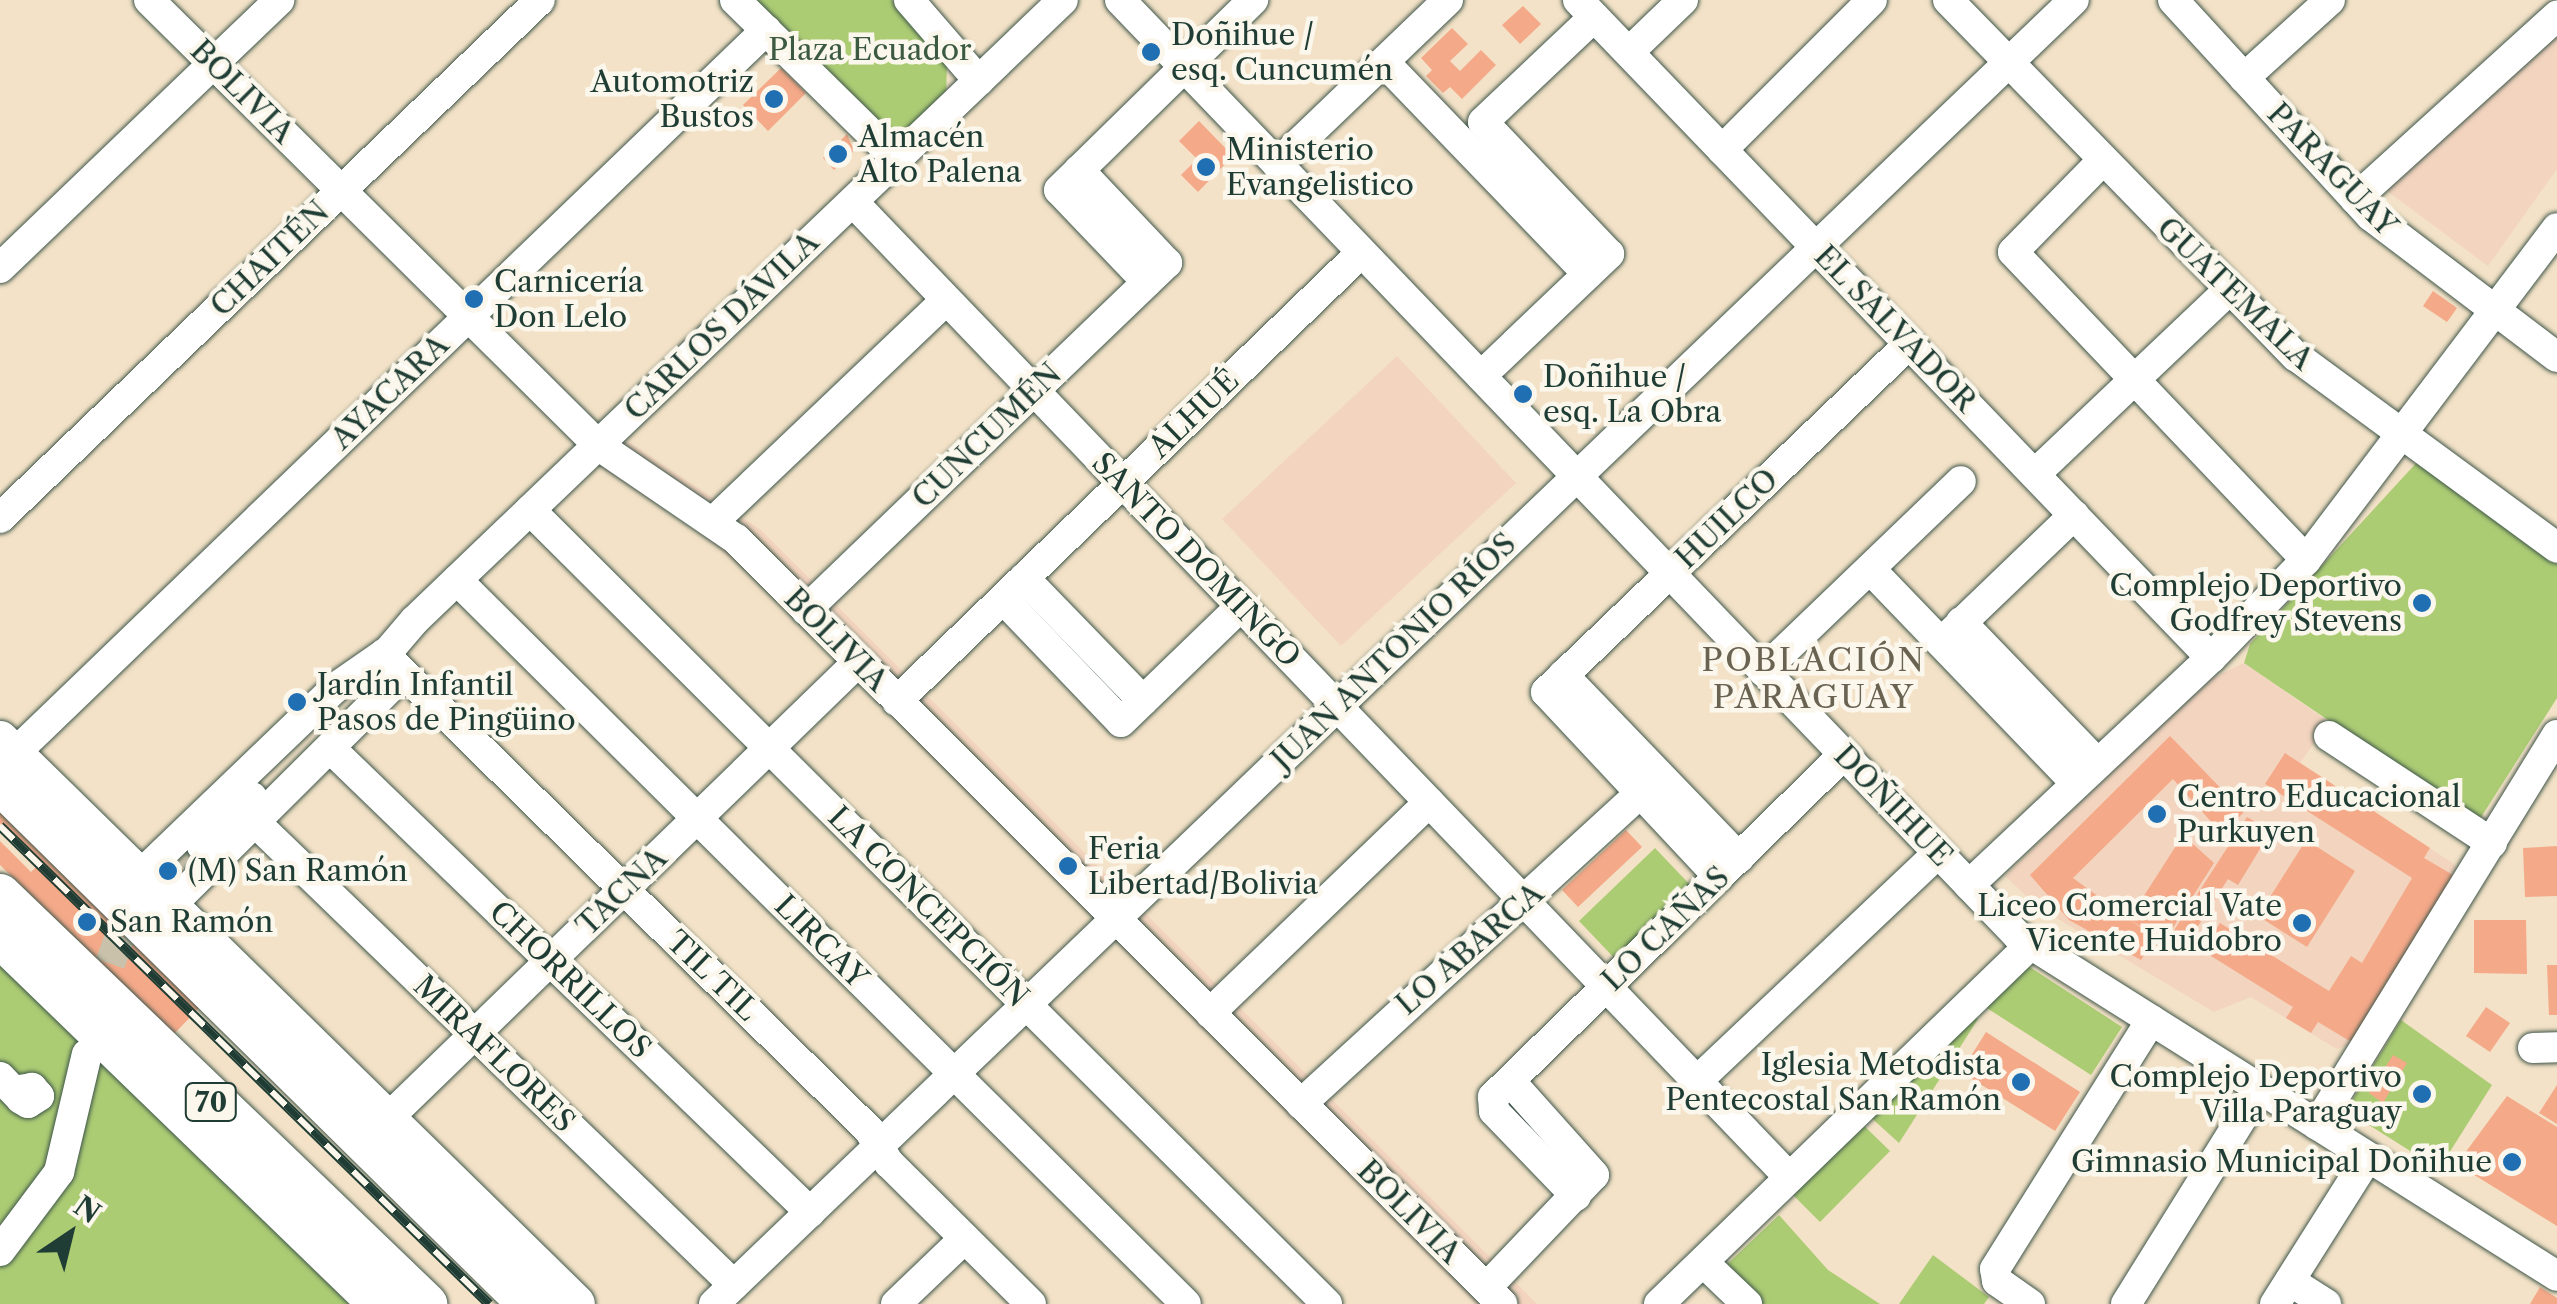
<!DOCTYPE html>
<html>
<head>
<meta charset="utf-8">
<style>
	body { margin:0 }
	#map { position:relative; width:2557px; height:1304px; overflow:hidden; background:#f3e2c7; font-family:"Libre Caslon Text",serif }
	div>[style] { position:absolute }
	[style*='--x'] { left:calc(var(--x)*1px); top:calc(var(--y)*1px); width:calc(var(--w)*1px); rotate:calc(var(--a)*1deg) }
	.built>* { inset:0; background:#f3d4bf }
	.green>* { inset:0; background:#accc74 }
	.building>* { inset:0; background:#f4a989 }
	.minor-tunnel>* { height:30px; margin-top:-15px; transform-origin:0; background:repeating-linear-gradient(90deg,#c9c1aa 0 30px,transparent 0 45px) }
	.roads { filter:drop-shadow(0 0 2px #3f564a) drop-shadow(0 0 2px #3f564a) }
	.minor>* { height:30px; margin:-15px; padding:0 15px; transform-origin:15px; border-radius:15px; background:#fff }
	.major>* { height:38px; margin:-19px; padding:0 19px; transform-origin:19px; border-radius:19px; background:#fff }
	.highway>* { height:42px; margin:-21px; padding:0 21px; transform-origin:21px; border-radius:21px; background:#fff }
	.rail>* { height:10px; margin-top:-5px; transform-origin:0; background:repeating-linear-gradient(90deg,#fbf7ec 0 19px,#1f3d34 0 38px); box-sizing:border-box; border-block:2px solid #1f3d34 }
	.dots>* { width:28px; height:28px; translate:-50% -50%; box-sizing:border-box; border:5px solid #fbf7ec; border-radius:50% }
	span { translate:-50% -50%; white-space:nowrap; text-align:center; line-height:1.15; -webkit-text-stroke:9px #fbf7ec; paint-order:stroke }
	.shield-label span { padding:2px 8px; background:#fbf7ec; border:2px solid; border-radius:8px; -webkit-text-stroke-width:0 }
	.shield-label { font-size:28px; color:#1f3d34; font-weight:700 }
	.poi-label { font-size:30px; color:#1f3d34 }
	.left { translate:0 -50%; text-align:left }
	.right { translate:-100% -50%; text-align:right }
	.park-label { font-size:30px; color:#3b5a41 }
	.street-label { font-size:30px; color:#1f3d34 }
	.neighbourhood-label { font-size:32px; color:#6a6352; letter-spacing:2.5px }
	.north { position:absolute; left:20px; top:1184px; width:100px; height:100px; -webkit-text-stroke:8px #fbf7ec; paint-order:stroke; rotate:35deg; font-size:28px; font-weight:700; line-height:40px; text-align:center; color:#1f3d34 }
	.north::after { content:''; display:block; margin:auto; width:35px; height:45px; background:#1f3d34; clip-path:polygon(50% 0,100% 100%,50% 72%,0 100%) }
</style>
</head>
<body>
<div id="map">
	<div class="built">
		<div style="clip-path:polygon(2557px 28px,2557px 169px,2488px 266px,2382px 187px)"></div>
		<div style="clip-path:polygon(1397px 356px,1516px 483px,1341px 646px,1222px 519px)"></div>
		<div style="clip-path:polygon(627px 441px,761px 530px,1537px 1304px,1476px 1304px,753px 578px,701px 533px,597px 465px)"></div>
		<div style="clip-path:polygon(2244px 663px,2329px 722px,2300px 763px,2454px 864px,2459px 874px,2353px 1043px,2337px 1049px,2251px 997px,2214px 1012px,2038px 907px,2005px 876px,2206px 681px)"></div>
	</div>
	<div class="green">
		<div style="clip-path:polygon(751px 0,892px 0,947px 64px,946px 98px,912px 131px,876px 126px)"></div>
		<div style="clip-path:polygon(2418px 461px,2557px 562px,2557px 698px,2478px 822px,2244px 663px,2250px 644px)"></div>
		<div style="clip-path:polygon(1655px 848px,1694px 889px,1618px 962px,1579px 921px)"></div>
		<div style="clip-path:polygon(2019px 960px,2122px 1027px,2091px 1075px,1979px 1003px)"></div>
		<div style="clip-path:polygon(0 963px,167px 1126px,349px 1304px,0 1304px)"></div>
		<div style="clip-path:polygon(1969px 1012px,1978px 1019px,1899px 1143px,1867px 1114px)"></div>
		<div style="clip-path:polygon(2401px 1020px,2492px 1085px,2439px 1169px,2353px 1115px,2351px 1102px)"></div>
		<div style="clip-path:polygon(1857px 1119px,1890px 1151px,1820px 1222px,1787px 1189px)"></div>
		<div style="clip-path:polygon(1779px 1215px,1828px 1270px,1880px 1304px,1748px 1304px,1718px 1273px)"></div>
		<div style="clip-path:polygon(1933px 1255px,1989px 1297px,1984px 1304px,1899px 1304px)"></div>
	</div>
	<div class="building">
		<div style="clip-path:polygon(1523px 6px,1541px 24px,1520px 44px,1502px 25px)"></div>
		<div style="clip-path:polygon(1452px 28px,1468px 44px,1450px 61px,1460px 71px,1481px 50px,1496px 65px,1462px 99px,1450px 87px,1443px 93px,1426px 76px,1432px 70px,1421px 58px)"></div>
		<div style="clip-path:polygon(781px 68px,806px 93px,768px 131px,743px 105px)"></div>
		<div style="clip-path:polygon(1199px 121px,1233px 156px,1198px 192px,1181px 175px,1197px 159px,1179px 141px)"></div>
		<div style="clip-path:polygon(847px 134px,854px 151px,834px 170px,823px 158px)"></div>
		<div style="clip-path:polygon(2433px 291px,2457px 308px,2447px 322px,2423px 306px)"></div>
		<div style="clip-path:polygon(2170px 736px,2244px 812px,2222px 834px,2173px 779px,2073px 878px,2155px 938px,2141px 960px,2069px 920px,2030px 875px)"></div>
		<div style="clip-path:polygon(2285px 753px,2430px 848px,2424px 858px,2453px 875px,2353px 1043px,2318px 1022px,2311px 1033px,2286px 1018px,2293px 1007px,2203px 951px,2220px 923px,2329px 991px,2351px 956px,2362px 963px,2412px 878px,2265px 784px)"></div>
		<div style="clip-path:polygon(0 796px,207px 1000px,173px 1035px,0 865px,0 841px,31px 872px,40px 863px,0 823px)"></div>
		<div style="clip-path:polygon(2247px 817px,2271px 831px,2238px 885px,2228px 879px,2186px 945px,2171px 935px)"></div>
		<div style="clip-path:polygon(1626px 830px,1642px 847px,1578px 907px,1562px 890px)"></div>
		<div style="clip-path:polygon(2183px 835px,2214px 863px,2167px 937px,2154px 928px,2151px 933px,2129px 919px)"></div>
		<div style="clip-path:polygon(2306px 840px,2355px 871px,2307px 947px,2258px 916px)"></div>
		<div style="clip-path:polygon(2557px 846px,2557px 896px,2525px 897px,2523px 848px)"></div>
		<div style="clip-path:polygon(2474px 920px,2526px 920px,2527px 974px,2474px 973px)"></div>
		<div style="clip-path:polygon(2547px 965px,2557px 965px,2557px 1015px,2549px 1015px)"></div>
		<div style="clip-path:polygon(2486px 1007px,2510px 1023px,2490px 1052px,2466px 1036px)"></div>
		<div style="clip-path:polygon(1986px 1032px,2080px 1092px,2055px 1131px,1961px 1072px)"></div>
		<div style="clip-path:polygon(2393px 1055px,2407px 1063px,2383px 1103px,2369px 1093px)"></div>
		<div style="clip-path:polygon(2557px 1085px,2557px 1124px,2539px 1113px)"></div>
		<div style="clip-path:polygon(2507px 1096px,2557px 1127px,2557px 1226px,2463px 1168px,2471px 1157px,2465px 1153px)"></div>
		<div style="clip-path:polygon(2540px 1287px,2557px 1298px,2557px 1304px,2530px 1304px)"></div>
	</div>
	<div class="minor-tunnel">
		<div style="--x:95;--y:1006;--w:77;--a:-70.4"></div>
		<div style="--x:121;--y:933;--w:119;--a:-47"></div>
	</div>
	<div class="roads">
		<div class="minor">
			<div style="--x:149;--y:0;--w:632;--a:44.74"></div>
			<div style="--x:598;--y:445;--w:167;--a:34.3"></div>
			<div style="--x:736;--y:539;--w:1083;--a:44.96"></div>
			<div style="--x:735;--y:0;--w:227;--a:44.5"></div>
			<div style="--x:909;--y:0;--w:107;--a:49.2"></div>
			<div style="--x:1120;--y:0;--w:1297;--a:46.19"></div>
			<div style="--x:2018;--y:936;--w:637;--a:32.24"></div>
			<div style="--x:1578;--y:0;--w:913;--a:46.11"></div>
			<div style="--x:1948;--y:0;--w:498;--a:45.7"></div>
			<div style="--x:2296;--y:356;--w:324;--a:36.3"></div>
			<div style="--x:2173;--y:0;--w:293;--a:47.5"></div>
			<div style="--x:2371;--y:216;--w:233;--a:37.2"></div>
			<div style="--x:1629;--y:52;--w:75;--a:-43.9"></div>
			<div style="--x:1384;--y:62;--w:294;--a:46.1"></div>
			<div style="--x:2244;--y:78;--w:116;--a:-42.2"></div>
			<div style="--x:1722;--y:150;--w:212;--a:-45"></div>
			<div style="--x:2102;--y:161;--w:127;--a:134.4"></div>
			<div style="--x:2013;--y:252;--w:425;--a:46.4"></div>
			<div style="--x:1277;--y:164;--w:237;--a:-43.8"></div>
			<div style="--x:2355;--y:199;--w:273;--a:-42.2"></div>
			<div style="--x:853;--y:202;--w:1352;--a:46.17"></div>
			<div style="--x:0;--y:268;--w:387;--a:-43.8"></div>
			<div style="--x:1147;--y:282;--w:127;--a:-133.7"></div>
			<div style="--x:1059;--y:190;--w:272;--a:-44.4"></div>
			<div style="--x:1481;--y:376;--w:177;--a:-43.6"></div>
			<div style="--x:1609;--y:254;--w:182;--a:-133.7"></div>
			<div style="--x:1483;--y:122;--w:153;--a:-43.4"></div>
			<div style="--x:2035;--y:474;--w:266;--a:-43.5"></div>
			<div style="--x:530;--y:510;--w:1125;--a:44.89"></div>
			<div style="--x:0;--y:518;--w:748;--a:-43.81"></div>
			<div style="--x:714;--y:521;--w:320;--a:-43.6"></div>
			<div style="--x:1870;--y:569;--w:298;--a:46.1"></div>
			<div style="--x:1024;--y:578;--w:171;--a:45.9"></div>
			<div style="--x:457;--y:580;--w:1027;--a:44.8"></div>
			<div style="--x:1003;--y:599;--w:170;--a:46.2"></div>
			<div style="--x:1121;--y:722;--w:167;--a:-44"></div>
			<div style="--x:806;--y:610;--w:501;--a:-43.87"></div>
			<div style="--x:1167;--y:263;--w:128;--a:-133.4"></div>
			<div style="--x:1961;--y:622;--w:197;--a:46"></div>
			<div style="--x:1950;--y:634;--w:172;--a:-43.8"></div>
			<div style="--x:373;--y:669;--w:63;--a:-49.5"></div>
			<div style="--x:414;--y:621;--w:898;--a:-43.74"></div>
			<div style="--x:1763;--y:671;--w:274;--a:-43.8"></div>
			<div style="--x:1563;--y:675;--w:254;--a:46.1"></div>
			<div style="--x:897;--y:701;--w:646;--a:-44"></div>
			<div style="--x:2329;--y:736;--w:195;--a:33.3"></div>
			<div style="--x:330;--y:748;--w:668;--a:44.03"></div>
			<div style="--x:14;--y:754;--w:1044;--a:-43.91"></div>
			<div style="--x:255;--y:822;--w:666;--a:44.03"></div>
			<div style="--x:202;--y:846;--w:70;--a:-44.4"></div>
			<div style="--x:138;--y:877;--w:273;--a:-43.8"></div>
			<div style="--x:335;--y:688;--w:60;--a:-34.8"></div>
			<div style="--x:384;--y:654;--w:680;--a:44.46"></div>
			<div style="--x:869;--y:1130;--w:39;--a:59"></div>
			<div style="--x:889;--y:1163;--w:200;--a:44.8"></div>
			<div style="--x:1719;--y:877;--w:253;--a:-133.1"></div>
			<div style="--x:1546;--y:692;--w:503;--a:-43.79"></div>
			<div style="--x:1969;--y:885;--w:332;--a:-43.2"></div>
			<div style="--x:2211;--y:658;--w:136;--a:-45.9"></div>
			<div style="--x:2306;--y:560;--w:416;--a:-52.9"></div>
			<div style="--x:168;--y:908;--w:332;--a:-44.8"></div>
			<div style="--x:1210;--y:1013;--w:304;--a:-43.9"></div>
			<div style="--x:2533;--y:1048;--w:24;--a:-2"></div>
			<div style="--x:0;--y:1077;--w:30;--a:46"></div>
			<div style="--x:21;--y:1099;--w:8;--a:30"></div>
			<div style="--x:28;--y:1103;--w:13;--a:-32"></div>
			<div style="--x:39;--y:1096;--w:11;--a:-131"></div>
			<div style="--x:32;--y:1088;--w:18;--a:171"></div>
			<div style="--x:1697;--y:1081;--w:332;--a:-43.4"></div>
			<div style="--x:1301;--y:1104;--w:459;--a:-42.5"></div>
			<div style="--x:385;--y:1121;--w:659;--a:-44.14"></div>
			<div style="--x:2317;--y:1125;--w:458;--a:-58.4"></div>
			<div style="--x:1576;--y:1196;--w:118;--a:-134"></div>
			<div style="--x:1494;--y:1111;--w:14;--a:-94"></div>
			<div style="--x:1493;--y:1097;--w:490;--a:-44.3"></div>
			<div style="--x:0;--y:1251;--w:99;--a:-53.2"></div>
			<div style="--x:59;--y:1172;--w:121;--a:-76.7"></div>
			<div style="--x:1703;--y:1262;--w:61;--a:43.7"></div>
			<div style="--x:2290;--y:1281;--w:43;--a:32.6"></div>
			<div style="--x:1486;--y:1288;--w:156;--a:-46.3"></div>
			<div style="--x:1594;--y:1175;--w:126;--a:-131.8"></div>
			<div style="--x:714;--y:1304;--w:1884;--a:-43.8"></div>
			<div style="--x:896;--y:1304;--w:95;--a:-43.7"></div>
			<div style="--x:1659;--y:1304;--w:516;--a:-44.06"></div>
			<div style="--x:2030;--y:1304;--w:40;--a:-145.1"></div>
			<div style="--x:1997;--y:1281;--w:12;--a:-99"></div>
			<div style="--x:1995;--y:1269;--w:294;--a:-57.9"></div>
			<div style="--x:2126;--y:1304;--w:253;--a:-58.1"></div>
			<div style="--x:2275;--y:1304;--w:174;--a:-57.7"></div>
		</div>
		<div class="major">
			<div style="--x:0;--y:740;--w:806;--a:44.4"></div>
			<div style="--x:0;--y:939;--w:525;--a:44.07"></div>
		</div>
		<div class="highway">
			<div style="--x:0;--y:783;--w:742;--a:44.56"></div>
			<div style="--x:0;--y:895;--w:591;--a:43.83"></div>
		</div>
	</div>
	<div class="rail">
		<div style="--x:0;--y:826;--w:684;--a:44.35"></div>
	</div>
	<div class="dots">
		<div style="left:1151px;top:52px;background:#1f6fb2"></div>
		<div style="left:774px;top:99px;background:#1f6fb2"></div>
		<div style="left:838px;top:154px;background:#1f6fb2"></div>
		<div style="left:1206px;top:167px;background:#1f6fb2"></div>
		<div style="left:474px;top:299px;background:#1f6fb2"></div>
		<div style="left:1523px;top:394px;background:#1f6fb2"></div>
		<div style="left:2422px;top:603px;background:#1f6fb2"></div>
		<div style="left:297px;top:702px;background:#1f6fb2"></div>
		<div style="left:2157px;top:814px;background:#1f6fb2"></div>
		<div style="left:1068px;top:866px;background:#1f6fb2"></div>
		<div style="left:168px;top:871px;background:#1f6fb2"></div>
		<div style="left:87px;top:922px;background:#1f6fb2"></div>
		<div style="left:2302px;top:923px;background:#1f6fb2"></div>
		<div style="left:2021px;top:1082px;background:#1f6fb2"></div>
		<div style="left:2422px;top:1094px;background:#1f6fb2"></div>
		<div style="left:2512px;top:1162px;background:#1f6fb2"></div>
	</div>
	<div class="shield-label">
		<span style="left:211px;top:1102px">70</span>
	</div>
	<div class="poi-label">
		<span class="left" style="left:1171px;top:52px">Doñihue /<br>esq. Cuncumén</span>
		<span class="right" style="left:754px;top:99px">Automotriz<br>Bustos</span>
		<span class="left" style="left:858px;top:154px">Almacén<br>Alto Palena</span>
		<span class="left" style="left:1226px;top:167px">Ministerio<br>Evangelistico</span>
		<span class="left" style="left:494px;top:299px">Carnicería<br>Don Lelo</span>
		<span class="left" style="left:1543px;top:394px">Doñihue /<br>esq. La Obra</span>
		<span class="right" style="left:2402px;top:603px">Complejo Deportivo<br>Godfrey Stevens</span>
		<span class="left" style="left:317px;top:702px">Jardín Infantil<br>Pasos de Pingüino</span>
		<span class="left" style="left:2177px;top:814px">Centro Educacional<br>Purkuyen</span>
		<span class="left" style="left:1088px;top:866px">Feria<br>Libertad/Bolivia</span>
		<span class="left" style="left:188px;top:871px">(M) San Ramón</span>
		<span class="right" style="left:2282px;top:923px">Liceo Comercial Vate<br>Vicente Huidobro</span>
		<span class="left" style="left:110px;top:922px">San Ramón</span>
		<span class="right" style="left:2001px;top:1082px">Iglesia Metodista<br>Pentecostal San Ramón</span>
		<span class="right" style="left:2402px;top:1094px">Complejo Deportivo<br>Villa Paraguay</span>
		<span class="right" style="left:2492px;top:1162px">Gimnasio Municipal Doñihue</span>
	</div>
	<div class="park-label">
		<span style="left:870px;top:50px">Plaza Ecuador</span>
	</div>
	<div class="street-label">
		<span style="left:242px;top:92px;rotate:45deg">BOLIVIA</span>
		<span style="left:2332px;top:170px;rotate:46deg">PARAGUAY</span>
		<span style="left:270px;top:259px;rotate:-44deg">CHAITÉN</span>
		<span style="left:2235px;top:294px;rotate:44deg">GUATEMALA</span>
		<span style="left:722px;top:326px;rotate:-44deg">CARLOS DÁVILA</span>
		<span style="left:1895px;top:329px;rotate:46deg">EL SALVADOR</span>
		<span style="left:390px;top:392px;rotate:-44deg">AYACARA</span>
		<span style="left:1194px;top:414px;rotate:-44deg">ALHUÉ</span>
		<span style="left:987px;top:436px;rotate:-44deg">CUNCUMÉN</span>
		<span style="left:1727px;top:519px;rotate:-44deg">HUILCO</span>
		<span style="left:1196px;top:560px;rotate:46deg">SANTO DOMINGO</span>
		<span style="left:836px;top:640px;rotate:45deg">BOLIVIA</span>
		<span style="left:1394px;top:652px;rotate:-44deg">JUAN ANTONIO RÍOS</span>
		<span style="left:1893px;top:806px;rotate:46deg">DOÑIHUE</span>
		<span style="left:622px;top:892px;rotate:-44deg">TACNA</span>
		<span style="left:928px;top:907px;rotate:45deg">LA CONCEPCIÓN</span>
		<span style="left:1666px;top:929px;rotate:-44deg">LO CAÑAS</span>
		<span style="left:821px;top:942px;rotate:45deg">LIRCAY</span>
		<span style="left:1470px;top:949px;rotate:-41deg">LO ABARCA</span>
		<span style="left:712px;top:976px;rotate:44deg">TIL TIL</span>
		<span style="left:570px;top:980px;rotate:44deg">CHORRILLOS</span>
		<span style="left:494px;top:1054px;rotate:44deg">MIRAFLORES</span>
		<span style="left:1409px;top:1212px;rotate:45deg">BOLIVIA</span>
	</div>
	<div class="neighbourhood-label">
		<span style="left:1814px;top:679px">POBLACIÓN<br>PARAGUAY</span>
	</div>
	<div class="north">N</div>
</div>
</body>
</html>
